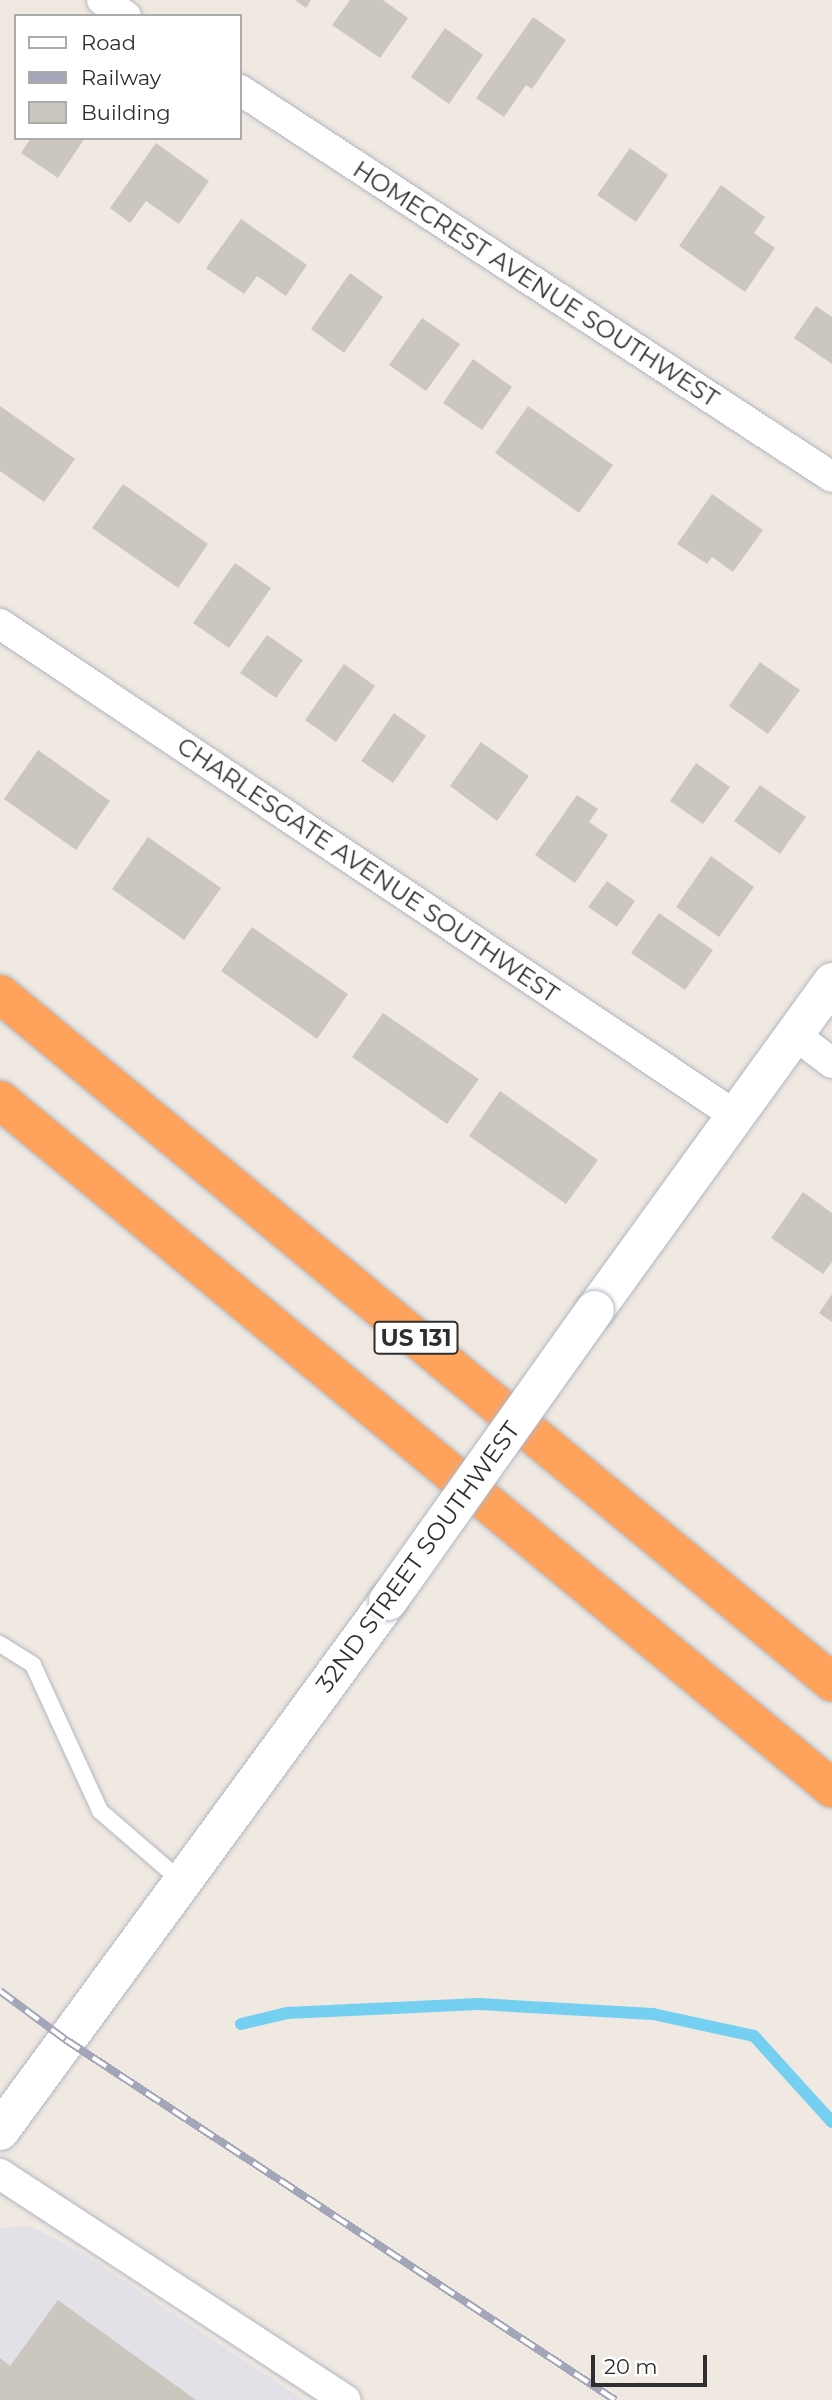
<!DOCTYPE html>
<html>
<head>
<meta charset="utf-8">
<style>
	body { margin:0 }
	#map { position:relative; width:832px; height:2400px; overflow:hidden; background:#efe9e1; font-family:Montserrat,sans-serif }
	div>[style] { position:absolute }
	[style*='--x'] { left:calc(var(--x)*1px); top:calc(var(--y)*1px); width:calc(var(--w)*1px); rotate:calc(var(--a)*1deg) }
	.industrial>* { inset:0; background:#e3e1e8 }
	.stream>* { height:12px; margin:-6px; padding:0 6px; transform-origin:6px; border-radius:6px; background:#75cff0 }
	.building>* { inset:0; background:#cbc7bf }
	.roads { filter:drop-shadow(0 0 2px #b4b7c1) drop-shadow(0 0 2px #b4b7c1) }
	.lane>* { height:16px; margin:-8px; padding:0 8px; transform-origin:8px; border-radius:8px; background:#fff }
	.street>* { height:30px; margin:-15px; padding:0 15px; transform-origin:15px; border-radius:15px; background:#fff }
	.secondary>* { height:38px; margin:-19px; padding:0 19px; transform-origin:19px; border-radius:19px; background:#fff }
	.highway>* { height:38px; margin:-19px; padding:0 19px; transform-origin:19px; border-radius:19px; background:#ffa35c }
	.rail>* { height:8px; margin-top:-4px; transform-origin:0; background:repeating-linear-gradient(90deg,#fff 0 16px,#a3a6b8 0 32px); box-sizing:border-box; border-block:2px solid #a3a6b8 }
	.bridges { filter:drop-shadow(0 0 2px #b4b7c1) drop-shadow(0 0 2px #b4b7c1) }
	.secondary-bridge>* { height:38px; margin:-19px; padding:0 19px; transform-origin:19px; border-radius:19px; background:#fff }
	span { translate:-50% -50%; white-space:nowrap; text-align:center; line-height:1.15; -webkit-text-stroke:6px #fff; paint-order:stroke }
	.shield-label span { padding:2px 5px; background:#fff; border:2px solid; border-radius:5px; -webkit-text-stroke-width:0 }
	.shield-label { font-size:23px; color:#2e2e2e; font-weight:700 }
	.street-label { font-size:24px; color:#2e2e2e }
	.legend { position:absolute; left:14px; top:14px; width:228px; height:126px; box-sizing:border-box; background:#fff; border:2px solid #ababab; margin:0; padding:9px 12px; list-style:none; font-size:21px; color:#2e2e2e }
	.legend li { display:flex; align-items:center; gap:14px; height:35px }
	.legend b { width:35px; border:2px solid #ababab }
	.scale { position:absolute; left:591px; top:2355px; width:116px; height:32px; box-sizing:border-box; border:4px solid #2e2e2e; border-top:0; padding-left:9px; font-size:21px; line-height:24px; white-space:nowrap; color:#2e2e2e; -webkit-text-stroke:5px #fff; paint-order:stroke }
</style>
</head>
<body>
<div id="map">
	<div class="industrial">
		<div style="clip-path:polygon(30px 2226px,81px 2252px,304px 2400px,0 2400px,0 2228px)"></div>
	</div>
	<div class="stream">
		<div style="--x:241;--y:2024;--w:47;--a:-13.4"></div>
		<div style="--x:287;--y:2013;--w:192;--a:-2.7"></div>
		<div style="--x:479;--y:2004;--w:174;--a:3.3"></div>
		<div style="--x:653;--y:2014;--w:103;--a:12.3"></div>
		<div style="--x:754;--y:2036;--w:116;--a:47.8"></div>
	</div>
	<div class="building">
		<div style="clip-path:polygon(295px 0,311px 0,306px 8px)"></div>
		<div style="clip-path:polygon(350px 0,383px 0,408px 18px,380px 58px,332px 25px)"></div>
		<div style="clip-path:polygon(533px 17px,566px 40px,532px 89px,526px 85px,504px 117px,476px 98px)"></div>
		<div style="clip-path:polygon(445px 28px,483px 55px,449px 104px,411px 77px)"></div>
		<div style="clip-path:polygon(31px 138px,85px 138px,58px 178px,21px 153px)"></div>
		<div style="clip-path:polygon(156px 143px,209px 181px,179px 224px,146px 201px,130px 223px,110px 208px)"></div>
		<div style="clip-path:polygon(630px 148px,668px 175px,636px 222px,597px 195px)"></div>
		<div style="clip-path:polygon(721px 185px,765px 217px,754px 233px,775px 248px,745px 292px,679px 246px)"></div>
		<div style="clip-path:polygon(241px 219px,307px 265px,286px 296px,257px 276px,244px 294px,206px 268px)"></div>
		<div style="clip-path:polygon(350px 273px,383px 297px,344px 353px,311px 329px)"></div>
		<div style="clip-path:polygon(816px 306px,832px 317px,832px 364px,794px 338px)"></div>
		<div style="clip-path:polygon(422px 318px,460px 344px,426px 391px,389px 365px)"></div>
		<div style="clip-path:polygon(473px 359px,512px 387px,482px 430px,443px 403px)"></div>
		<div style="clip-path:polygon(0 406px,75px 459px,44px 502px,0 471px)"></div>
		<div style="clip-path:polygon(528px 406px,613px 465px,579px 513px,495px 453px)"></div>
		<div style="clip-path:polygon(123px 484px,208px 544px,178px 588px,92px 528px)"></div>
		<div style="clip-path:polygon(712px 494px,763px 530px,733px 572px,712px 557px,707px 564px,677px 544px)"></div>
		<div style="clip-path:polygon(235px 563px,271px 588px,229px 648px,193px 623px)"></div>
		<div style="clip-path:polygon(267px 635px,303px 660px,276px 698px,240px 673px)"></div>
		<div style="clip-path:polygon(760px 662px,800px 690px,768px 734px,729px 706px)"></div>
		<div style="clip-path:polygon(344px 664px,375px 686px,336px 742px,305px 720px)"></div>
		<div style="clip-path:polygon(394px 713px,426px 736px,393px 783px,361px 761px)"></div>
		<div style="clip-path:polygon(481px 742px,529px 776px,497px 821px,450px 786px)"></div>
		<div style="clip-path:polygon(38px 750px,110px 801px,76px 850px,4px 799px)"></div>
		<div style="clip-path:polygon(696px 763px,730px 787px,703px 824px,670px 801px)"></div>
		<div style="clip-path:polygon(760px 785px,806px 817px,780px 854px,734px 821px)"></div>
		<div style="clip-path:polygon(577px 795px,598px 809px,589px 822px,608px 835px,575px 883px,535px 855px)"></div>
		<div style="clip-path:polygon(148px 837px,221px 888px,184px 940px,112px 889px)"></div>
		<div style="clip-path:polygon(711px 856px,754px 887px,719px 937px,676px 907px)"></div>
		<div style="clip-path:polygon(607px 881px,635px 901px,617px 927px,588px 907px)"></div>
		<div style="clip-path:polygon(659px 913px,713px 950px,685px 990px,631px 953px)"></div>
		<div style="clip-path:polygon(252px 927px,348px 994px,317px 1039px,221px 971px)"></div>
		<div style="clip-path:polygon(383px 1013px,479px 1079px,447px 1124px,352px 1057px)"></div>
		<div style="clip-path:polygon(500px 1091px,598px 1160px,566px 1204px,469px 1136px)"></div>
		<div style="clip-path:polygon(803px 1192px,832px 1213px,832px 1262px,823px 1274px,771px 1238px)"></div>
		<div style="clip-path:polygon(832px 1294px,832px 1322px,819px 1313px)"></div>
		<div style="clip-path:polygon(58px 2300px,196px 2400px,0 2400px,0 2358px,10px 2366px)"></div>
	</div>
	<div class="roads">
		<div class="lane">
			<div style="--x:0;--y:1644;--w:39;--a:32"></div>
			<div style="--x:33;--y:1665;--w:161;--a:65.3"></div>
			<div style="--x:100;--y:1811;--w:107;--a:40.8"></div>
		</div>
		<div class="street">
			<div style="--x:102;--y:0;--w:29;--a:34"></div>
			<div style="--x:240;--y:90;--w:707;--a:33.17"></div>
			<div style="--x:0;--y:624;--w:885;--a:33.76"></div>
			<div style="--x:794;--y:1034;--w:48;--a:37.3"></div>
			<div style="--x:0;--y:2174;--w:413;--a:33.2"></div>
		</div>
		<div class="secondary">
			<div style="--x:595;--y:1310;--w:405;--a:-54.1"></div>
			<div style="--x:0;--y:2131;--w:657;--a:-53.79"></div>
		</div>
		<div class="highway">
			<div style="--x:0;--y:994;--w:1080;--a:39.59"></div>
			<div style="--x:0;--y:1100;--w:1080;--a:39.59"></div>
		</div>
	</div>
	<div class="rail">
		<div style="--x:0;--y:1991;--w:82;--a:36.6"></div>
		<div style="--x:66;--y:2040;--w:657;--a:33.25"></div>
	</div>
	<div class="bridges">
		<div class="secondary-bridge">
			<div style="--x:388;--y:1601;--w:357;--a:-54.6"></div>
		</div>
	</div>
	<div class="shield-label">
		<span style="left:416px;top:1338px">US 131</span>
	</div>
	<div class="street-label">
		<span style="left:536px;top:284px;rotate:33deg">HOMECREST AVENUE SOUTHWEST</span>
		<span style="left:368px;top:870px;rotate:34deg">CHARLESGATE AVENUE SOUTHWEST</span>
		<span style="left:418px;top:1557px;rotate:-54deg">32ND STREET SOUTHWEST</span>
	</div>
	<ul class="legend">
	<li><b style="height:9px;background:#fff"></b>Road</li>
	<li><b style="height:9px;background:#a3a6b8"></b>Railway</li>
	<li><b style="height:19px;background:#cbc7bf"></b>Building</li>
	</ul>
	<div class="scale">20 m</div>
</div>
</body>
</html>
